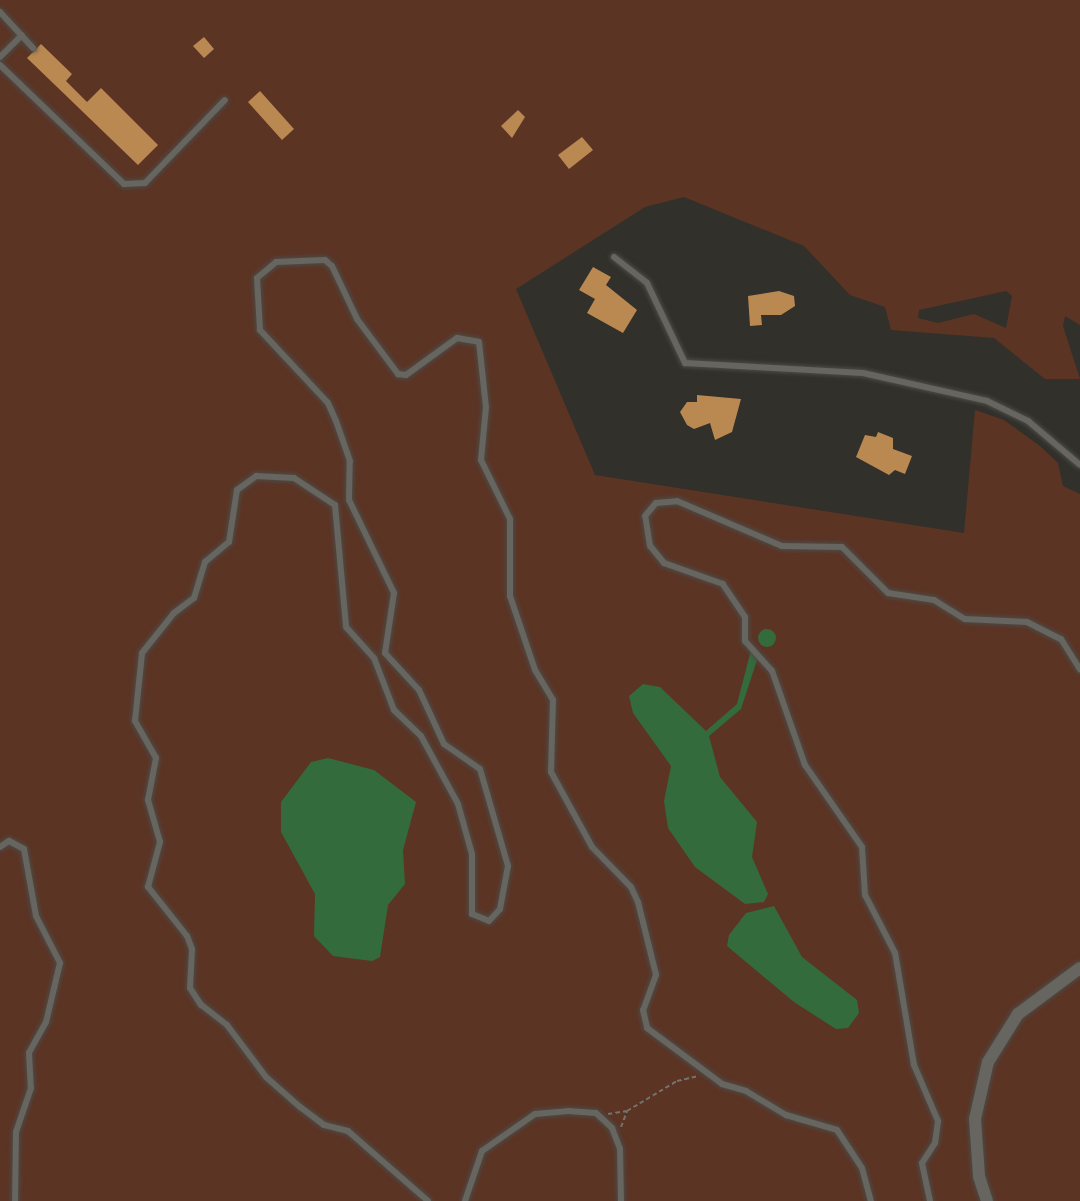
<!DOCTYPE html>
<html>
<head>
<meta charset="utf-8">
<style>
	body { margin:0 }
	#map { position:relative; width:1080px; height:1201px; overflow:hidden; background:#31302a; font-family:"Source Sans 3",sans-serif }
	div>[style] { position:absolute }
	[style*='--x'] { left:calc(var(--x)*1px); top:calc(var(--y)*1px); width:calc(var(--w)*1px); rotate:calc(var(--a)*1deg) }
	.green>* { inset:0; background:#5c3424 }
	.water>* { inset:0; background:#346b3d }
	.round { border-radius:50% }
	.building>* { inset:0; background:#ba8952 }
	.path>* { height:2px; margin-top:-1px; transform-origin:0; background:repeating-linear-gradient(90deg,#74736e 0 4.5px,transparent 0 7.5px) }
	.roads { filter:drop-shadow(0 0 2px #4c4b46) drop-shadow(0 0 2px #4c4b46) }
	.lane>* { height:6px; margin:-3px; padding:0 3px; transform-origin:3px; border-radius:3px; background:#67655f }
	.street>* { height:12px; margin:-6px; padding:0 6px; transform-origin:6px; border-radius:6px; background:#67655f }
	span { translate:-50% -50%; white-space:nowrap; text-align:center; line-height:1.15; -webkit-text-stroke:6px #31302a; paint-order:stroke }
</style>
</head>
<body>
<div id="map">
	<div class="green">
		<div style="clip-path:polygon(evenodd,0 0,1080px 0,1080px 325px,1065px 316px,1063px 326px,1080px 379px,1045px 379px,994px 338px,891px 330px,885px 307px,850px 295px,804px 246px,684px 197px,645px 207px,516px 289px,595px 475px,964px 533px,975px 410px,1004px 420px,1040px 446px,1058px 463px,1063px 486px,1080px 494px,1080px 1201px,0 1201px,0 0,1006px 291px,1012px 296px,1006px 328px,974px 314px,938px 323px,918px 318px,919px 310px,1006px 291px)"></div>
	</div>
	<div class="water">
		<div class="round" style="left:758px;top:629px;width:18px;height:18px"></div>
		<div style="clip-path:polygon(751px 650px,758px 657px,741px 709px,709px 736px,720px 777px,757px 822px,752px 857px,768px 894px,764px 902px,745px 904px,695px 867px,668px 828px,664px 801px,671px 766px,633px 713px,629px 696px,643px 684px,660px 687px,706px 731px,737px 704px)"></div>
		<div style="clip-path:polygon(328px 758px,374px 770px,416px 802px,403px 850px,405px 884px,388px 905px,380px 957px,372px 961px,333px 956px,314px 936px,315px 894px,281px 832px,281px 802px,311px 762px)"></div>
		<div style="clip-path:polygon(774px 906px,802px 957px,857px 1000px,859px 1013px,848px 1028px,836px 1029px,794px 1002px,727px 946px,729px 935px,746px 913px)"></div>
	</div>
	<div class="building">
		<div style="clip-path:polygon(204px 37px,214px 49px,204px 58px,193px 46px)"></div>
		<div style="clip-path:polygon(41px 44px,72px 74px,66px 81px,87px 102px,101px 88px,158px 145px,138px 165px,27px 58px)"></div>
		<div style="clip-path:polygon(260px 91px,294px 129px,282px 140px,248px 102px)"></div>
		<div style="clip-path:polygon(518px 110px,525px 117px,512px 138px,501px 126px)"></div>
		<div style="clip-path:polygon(582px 137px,593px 150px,569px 169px,558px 155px)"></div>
		<div style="clip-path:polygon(593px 267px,611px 277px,606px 285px,637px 310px,623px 333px,587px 313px,595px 299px,579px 290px)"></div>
		<div style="clip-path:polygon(779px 291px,794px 296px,795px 306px,781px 315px,761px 315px,762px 325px,750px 326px,748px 296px)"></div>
		<div style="clip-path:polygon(697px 395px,741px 399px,732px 432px,715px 440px,710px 423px,694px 429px,687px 425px,680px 412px,687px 402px,697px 402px)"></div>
		<div style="clip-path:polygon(878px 432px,893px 438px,893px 449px,912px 456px,905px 474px,895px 470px,889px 475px,856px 457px,865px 435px,876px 437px)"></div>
	</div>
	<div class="path">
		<div style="--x:608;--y:1114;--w:19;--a:-9"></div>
		<div style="--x:627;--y:1111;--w:58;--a:-31"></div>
		<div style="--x:677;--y:1081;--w:22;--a:-13"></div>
		<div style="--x:621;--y:1127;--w:17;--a:-69"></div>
	</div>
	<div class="roads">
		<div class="lane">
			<div style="--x:0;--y:12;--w:49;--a:47.5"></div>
			<div style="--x:0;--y:57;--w:31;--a:-45"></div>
			<div style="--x:0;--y:65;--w:172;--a:43.8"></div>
			<div style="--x:124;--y:184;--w:21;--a:-3"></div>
			<div style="--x:145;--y:183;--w:115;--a:-46.1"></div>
			<div style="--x:614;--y:257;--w:42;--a:38.2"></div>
			<div style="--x:647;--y:283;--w:89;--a:64.6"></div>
			<div style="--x:685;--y:363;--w:178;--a:3.2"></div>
			<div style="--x:863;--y:373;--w:127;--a:12.7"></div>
			<div style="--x:987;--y:401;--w:46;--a:26"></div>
			<div style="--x:1028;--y:421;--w:68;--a:40.2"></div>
			<div style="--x:0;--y:847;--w:11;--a:-34"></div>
			<div style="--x:9;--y:841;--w:17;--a:28"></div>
			<div style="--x:24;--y:849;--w:68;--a:79.8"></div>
			<div style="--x:36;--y:916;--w:53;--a:62.9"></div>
			<div style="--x:60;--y:963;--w:61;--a:103.3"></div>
			<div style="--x:46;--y:1022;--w:35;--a:119"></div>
			<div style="--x:29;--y:1053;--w:35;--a:87"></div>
			<div style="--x:31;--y:1088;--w:46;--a:108.8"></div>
			<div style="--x:16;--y:1132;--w:69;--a:90.8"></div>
			<div style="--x:428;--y:1201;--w:106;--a:-138.8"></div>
			<div style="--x:348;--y:1131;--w:25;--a:-166"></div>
			<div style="--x:324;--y:1125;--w:30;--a:-143"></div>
			<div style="--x:300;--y:1107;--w:45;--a:-138.6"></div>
			<div style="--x:266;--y:1077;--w:65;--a:-126.9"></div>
			<div style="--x:227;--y:1025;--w:33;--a:-142"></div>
			<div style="--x:201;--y:1005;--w:20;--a:-123"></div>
			<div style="--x:190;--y:988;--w:39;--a:-87"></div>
			<div style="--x:192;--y:949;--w:14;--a:-111"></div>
			<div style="--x:187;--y:936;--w:63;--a:-128.5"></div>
			<div style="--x:148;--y:887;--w:47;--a:-75.1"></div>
			<div style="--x:160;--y:842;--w:44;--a:-105.9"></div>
			<div style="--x:148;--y:800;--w:43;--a:-79.2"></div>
			<div style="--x:156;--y:758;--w:43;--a:-119.6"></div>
			<div style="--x:135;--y:721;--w:68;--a:-84.1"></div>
			<div style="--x:142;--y:653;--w:51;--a:-51.3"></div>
			<div style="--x:174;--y:613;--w:25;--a:-37"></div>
			<div style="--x:194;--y:598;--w:38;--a:-73"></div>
			<div style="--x:205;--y:562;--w:31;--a:-40"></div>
			<div style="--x:229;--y:542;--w:53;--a:-81.3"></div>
			<div style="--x:237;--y:490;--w:24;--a:-36"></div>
			<div style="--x:256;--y:476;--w:38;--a:3"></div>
			<div style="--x:294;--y:478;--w:49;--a:33.4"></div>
			<div style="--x:335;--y:505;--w:122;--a:84.8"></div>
			<div style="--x:346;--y:627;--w:42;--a:47.9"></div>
			<div style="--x:374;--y:658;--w:56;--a:69"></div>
			<div style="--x:394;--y:710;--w:37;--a:44"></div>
			<div style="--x:421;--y:736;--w:77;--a:61.4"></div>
			<div style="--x:458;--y:804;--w:52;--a:74.4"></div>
			<div style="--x:472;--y:854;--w:60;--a:90"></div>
			<div style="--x:472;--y:914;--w:18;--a:22"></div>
			<div style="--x:489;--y:921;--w:16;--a:-47"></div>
			<div style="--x:500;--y:909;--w:44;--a:-79.5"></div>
			<div style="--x:508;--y:866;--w:101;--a:-106.1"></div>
			<div style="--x:480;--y:769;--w:44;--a:-145.2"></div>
			<div style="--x:444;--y:744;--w:60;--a:-114.8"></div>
			<div style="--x:419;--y:690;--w:50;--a:-132.6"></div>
			<div style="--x:385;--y:653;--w:61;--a:-81.5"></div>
			<div style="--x:394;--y:593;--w:103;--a:-115.8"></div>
			<div style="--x:349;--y:500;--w:39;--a:-89"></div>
			<div style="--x:350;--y:461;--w:42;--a:-109.3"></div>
			<div style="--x:336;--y:421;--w:20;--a:-114"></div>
			<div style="--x:328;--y:403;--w:100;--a:-133"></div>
			<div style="--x:260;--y:330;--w:52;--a:-93.3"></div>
			<div style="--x:257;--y:278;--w:25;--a:-40"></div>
			<div style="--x:276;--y:262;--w:49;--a:-2.3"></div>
			<div style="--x:325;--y:260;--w:9;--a:41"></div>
			<div style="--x:332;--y:266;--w:59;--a:64.7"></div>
			<div style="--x:357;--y:319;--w:69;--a:53.3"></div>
			<div style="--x:398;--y:374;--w:8;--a:7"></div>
			<div style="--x:406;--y:375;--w:63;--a:-36"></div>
			<div style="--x:457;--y:338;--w:22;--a:10"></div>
			<div style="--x:479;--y:342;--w:65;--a:83.9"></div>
			<div style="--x:486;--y:407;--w:53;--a:95.4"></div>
			<div style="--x:481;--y:460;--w:66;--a:63.8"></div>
			<div style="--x:510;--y:519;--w:77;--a:90"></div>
			<div style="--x:510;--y:596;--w:78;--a:71.3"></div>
			<div style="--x:535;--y:670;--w:35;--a:59"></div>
			<div style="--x:553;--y:700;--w:72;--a:91.6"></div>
			<div style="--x:551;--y:772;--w:85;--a:61.3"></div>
			<div style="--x:592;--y:847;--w:56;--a:45.7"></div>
			<div style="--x:631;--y:887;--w:17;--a:65"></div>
			<div style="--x:638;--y:902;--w:75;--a:76.1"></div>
			<div style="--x:656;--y:975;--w:37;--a:110"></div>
			<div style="--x:643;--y:1010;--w:18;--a:77"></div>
			<div style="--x:647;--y:1028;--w:94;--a:36.7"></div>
			<div style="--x:722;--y:1084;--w:25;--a:16"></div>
			<div style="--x:746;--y:1091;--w:47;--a:31"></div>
			<div style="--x:786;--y:1115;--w:53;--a:16.4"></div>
			<div style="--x:837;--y:1130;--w:45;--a:56.7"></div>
			<div style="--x:862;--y:1168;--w:34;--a:75"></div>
			<div style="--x:465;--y:1201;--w:53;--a:-71.2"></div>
			<div style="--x:482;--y:1151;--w:65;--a:-34.9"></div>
			<div style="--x:535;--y:1114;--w:33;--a:-5"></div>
			<div style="--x:568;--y:1111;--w:28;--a:4"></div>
			<div style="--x:596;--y:1113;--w:22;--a:43"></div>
			<div style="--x:612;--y:1128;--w:22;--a:69"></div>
			<div style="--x:620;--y:1149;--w:52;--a:88.9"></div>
			<div style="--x:930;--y:1201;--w:39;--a:-102"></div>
			<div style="--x:922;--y:1163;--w:24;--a:-57"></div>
			<div style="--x:935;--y:1143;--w:22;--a:-82"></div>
			<div style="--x:938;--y:1121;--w:61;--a:-113.2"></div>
			<div style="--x:914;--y:1065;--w:114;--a:-99.6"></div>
			<div style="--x:895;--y:953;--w:65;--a:-117.3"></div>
			<div style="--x:865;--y:895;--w:48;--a:-93.6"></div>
			<div style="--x:862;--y:847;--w:100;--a:-124.8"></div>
			<div style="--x:805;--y:765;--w:100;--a:-109.3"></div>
			<div style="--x:772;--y:671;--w:40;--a:-132"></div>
			<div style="--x:745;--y:641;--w:24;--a:-90"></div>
			<div style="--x:745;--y:617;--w:40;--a:-124"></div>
			<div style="--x:723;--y:584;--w:63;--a:-160.4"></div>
			<div style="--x:664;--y:563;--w:22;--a:-129"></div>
			<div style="--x:650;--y:546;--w:30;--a:-99"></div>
			<div style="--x:645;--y:516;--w:17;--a:-50"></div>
			<div style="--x:656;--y:503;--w:21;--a:-5"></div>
			<div style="--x:677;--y:501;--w:114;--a:23.2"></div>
			<div style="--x:782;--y:546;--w:60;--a:1"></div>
			<div style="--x:842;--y:547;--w:65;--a:45"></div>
			<div style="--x:888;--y:593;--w:47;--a:8.7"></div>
			<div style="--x:934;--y:600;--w:36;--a:32"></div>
			<div style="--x:965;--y:619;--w:62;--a:2.8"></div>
			<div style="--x:1027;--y:622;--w:38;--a:27"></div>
			<div style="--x:1061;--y:639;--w:36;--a:58"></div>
		</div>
		<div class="street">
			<div style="--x:987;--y:1201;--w:26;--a:-108"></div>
			<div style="--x:979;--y:1176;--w:57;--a:-94"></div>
			<div style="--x:975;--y:1119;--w:58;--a:-77.2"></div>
			<div style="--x:988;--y:1062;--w:57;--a:-58"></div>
			<div style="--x:1018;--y:1014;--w:77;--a:-36.6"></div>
		</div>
	</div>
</div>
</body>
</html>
